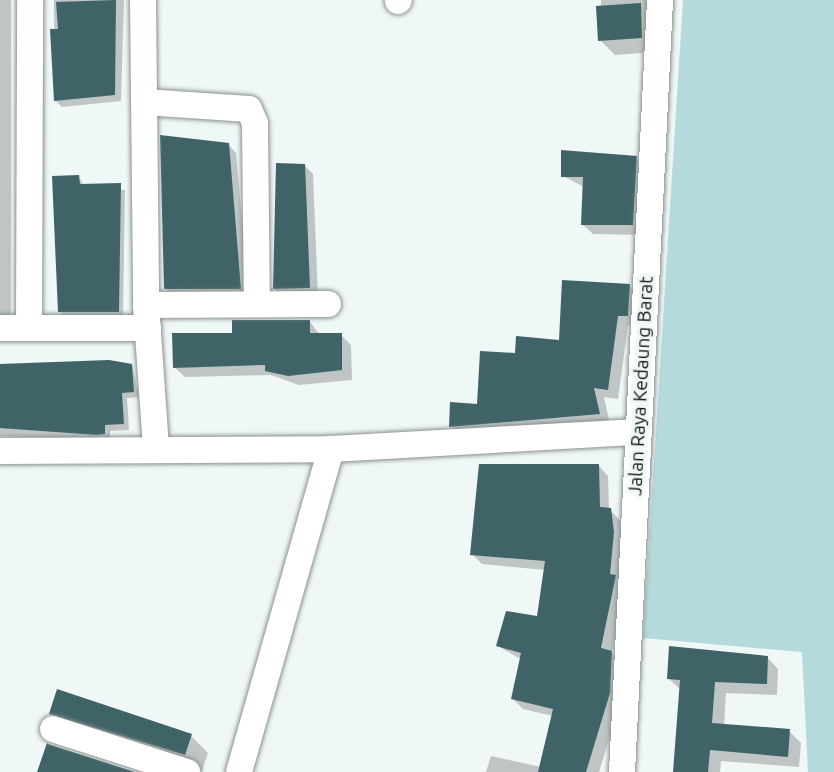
<!DOCTYPE html>
<html>
<head>
<meta charset="utf-8">
<style>
	body { margin:0 }
	#map { position:relative; width:834px; height:772px; overflow:hidden; background:#eff7f7; font-family:Ubuntu,sans-serif }
	div>[style] { position:absolute }
	[style*='--x'] { left:calc(var(--x)*1px); top:calc(var(--y)*1px); width:calc(var(--w)*1px); rotate:calc(var(--a)*1deg) }
	.green>* { inset:0; background:#b5dadc }
	.shadow>* { inset:0; background:#0003 }
	.building>* { inset:0; background:#3f6366 }
	.roads { filter:drop-shadow(0 0 2px #899090) drop-shadow(0 0 2px #899090) }
	.minor>* { height:26px; margin:-13px; padding:0 13px; transform-origin:13px; border-radius:13px; background:#fff }
	span { translate:-50% -50%; white-space:nowrap; text-align:center; line-height:1.15; -webkit-text-stroke:7px #eff7f7; paint-order:stroke }
	.street-label { font-size:19px; color:#161919 }
</style>
</head>
<body>
<div id="map">
	<div class="green">
		<div style="clip-path:polygon(683px 0,834px 0,834px 772px,808px 772px,802px 652px,643px 638px)"></div>
	</div>
	<div class="shadow">
		<div style="clip-path:polygon(0 0,11px 0,11px 318px,0 323px)"></div>
		<div style="clip-path:polygon(54px 0,124px 0,121px 101px,62px 107px,55px 100px)"></div>
		<div style="clip-path:polygon(601px 0,656px 0,656px 52px,615px 55px,600px 40px)"></div>
		<div style="clip-path:polygon(228px 144px,236px 153px,249px 297px,174px 297px,165px 288px)"></div>
		<div style="clip-path:polygon(636px 158px,646px 168px,643px 235px,593px 234px,582px 224px,584px 187px,563px 176px)"></div>
		<div style="clip-path:polygon(304px 165px,313px 174px,318px 296px,283px 296px,274px 288px)"></div>
		<div style="clip-path:polygon(79px 177px,84px 186px,125px 190px,123px 317px,65px 317px,60px 312px)"></div>
		<div style="clip-path:polygon(629px 285px,640px 296px,638px 326px,628px 325px,618px 399px,604px 397px,610px 424px,461px 436px,451px 426px,479px 406px,516px 355px,561px 341px)"></div>
		<div style="clip-path:polygon(310px 322px,320px 335px,341px 335px,351px 345px,352px 380px,299px 385px,271px 375px,185px 377px,174px 367px,233px 334px)"></div>
		<div style="clip-path:polygon(132px 365px,139px 397px,127px 398px,129px 430px,110px 431px,110px 440px,104px 440px,0 436px,0 367px)"></div>
		<div style="clip-path:polygon(598px 465px,608px 476px,609px 509px,620px 520px,625px 587px,612px 653px,622px 663px,620px 704px,599px 772px,486px 772px,491px 756px,541px 767px,553px 716px,523px 709px,513px 699px,522px 660px,498px 646px,539px 618px,545px 570px,482px 564px,472px 554px)"></div>
		<div style="clip-path:polygon(767px 657px,778px 669px,777px 695px,726px 693px,724px 726px,789px 731px,801px 743px,799px 767px,721px 761px,720px 772px,674px 772px,681px 690px,668px 678px)"></div>
		<div style="clip-path:polygon(51px 713px,191px 736px,208px 753px,202px 771px,68px 730px)"></div>
	</div>
	<div class="building">
		<div style="clip-path:polygon(116px 0,115px 95px,54px 101px,50px 29px,58px 29px,56px 2px)"></div>
		<div style="clip-path:polygon(641px 3px,642px 38px,598px 41px,596px 6px)"></div>
		<div style="clip-path:polygon(160px 135px,229px 143px,241px 289px,164px 289px)"></div>
		<div style="clip-path:polygon(561px 150px,637px 156px,633px 225px,581px 225px,583px 177px,561px 177px)"></div>
		<div style="clip-path:polygon(276px 163px,305px 164px,310px 288px,273px 289px)"></div>
		<div style="clip-path:polygon(79px 175px,80px 184px,121px 183px,119px 312px,58px 312px,52px 176px)"></div>
		<div style="clip-path:polygon(562px 280px,630px 284px,628px 316px,618px 316px,608px 390px,594px 388px,600px 414px,449px 427px,450px 402px,477px 404px,480px 351px,515px 353px,516px 336px,559px 340px)"></div>
		<div style="clip-path:polygon(232px 320px,310px 320px,310px 333px,342px 333px,342px 370px,288px 376px,265px 371px,265px 365px,173px 368px,172px 333px,232px 333px)"></div>
		<div style="clip-path:polygon(109px 360px,132px 364px,134px 392px,122px 393px,124px 424px,105px 425px,105px 434px,97px 435px,0 428px,0 364px)"></div>
		<div style="clip-path:polygon(479px 464px,599px 464px,600px 507px,611px 508px,614px 532px,610px 574px,616px 575px,601px 648px,612px 651px,610px 693px,586px 772px,538px 772px,553px 709px,511px 699px,521px 653px,496px 646px,506px 611px,537px 616px,545px 561px,470px 555px)"></div>
		<div style="clip-path:polygon(669px 646px,768px 656px,767px 684px,715px 682px,712px 723px,790px 729px,788px 757px,710px 750px,708px 772px,673px 772px,680px 680px,667px 679px)"></div>
		<div style="clip-path:polygon(57px 689px,192px 734px,185px 755px,49px 714px)"></div>
		<div style="clip-path:polygon(47px 743px,48px 744px,135px 772px,37px 772px)"></div>
	</div>
	<div class="roads">
		<div class="minor">
			<div style="--x:143;--y:0;--w:305;--a:89.4"></div>
			<div style="--x:146;--y:305;--w:144;--a:86"></div>
			<div style="--x:398;--y:1;--w:1;--a:-45"></div>
			<div style="--x:144;--y:102;--w:105;--a:3.8"></div>
			<div style="--x:249;--y:109;--w:15;--a:67"></div>
			<div style="--x:255;--y:123;--w:181;--a:89.4"></div>
			<div style="--x:146;--y:305;--w:182;--a:-0.3"></div>
			<div style="--x:0;--y:328;--w:148;--a:0"></div>
			<div style="--x:29;--y:328;--w:328;--a:-89.8"></div>
			<div style="--x:0;--y:451;--w:331;--a:-0.3"></div>
			<div style="--x:331;--y:449;--w:307;--a:-3.2"></div>
			<div style="--x:53;--y:729;--w:141;--a:17.8"></div>
			<div style="--x:239;--y:772;--w:336;--a:-74.1"></div>
			<div style="--x:622;--y:772;--w:773;--a:-87.18"></div>
		</div>
	</div>
	<div class="street-label">
		<span style="left:641px;top:386px;rotate:-87deg">Jalan Raya Kedaung Barat</span>
	</div>
</div>
</body>
</html>
